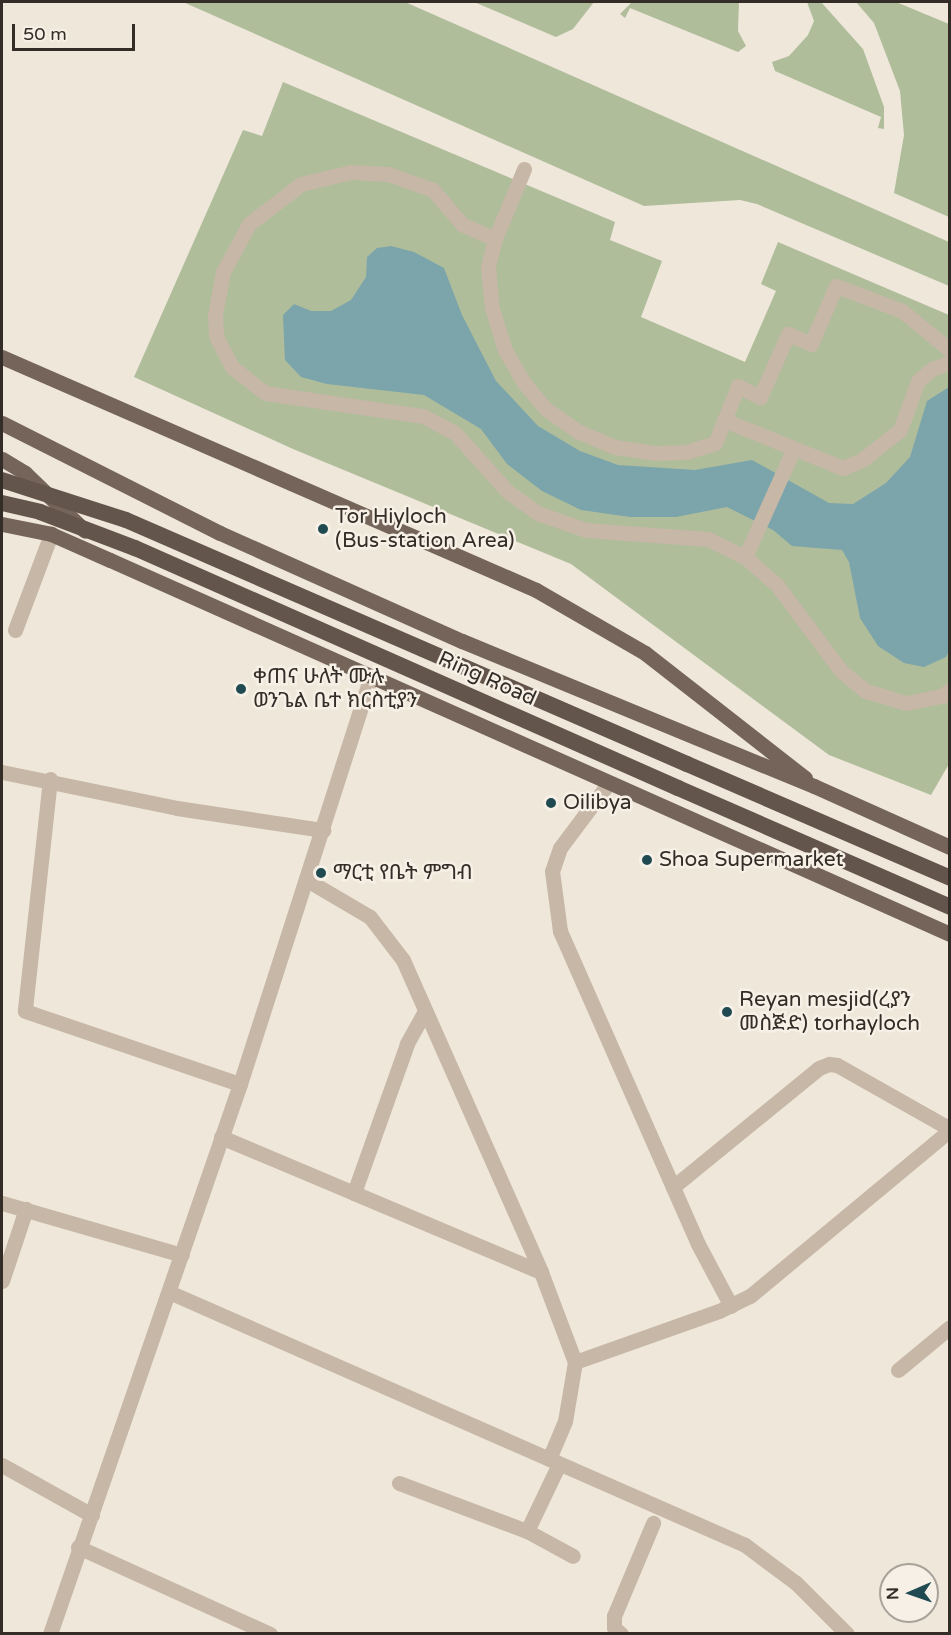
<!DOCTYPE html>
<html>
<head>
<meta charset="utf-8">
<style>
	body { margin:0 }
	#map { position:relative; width:951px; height:1635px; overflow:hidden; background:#efe7da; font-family:"Varela Round","Noto Sans Ethiopic",sans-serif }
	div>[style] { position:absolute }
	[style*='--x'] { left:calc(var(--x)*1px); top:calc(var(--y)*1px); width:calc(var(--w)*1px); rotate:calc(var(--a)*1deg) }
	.green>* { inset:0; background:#afbd9b }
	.water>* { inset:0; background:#7ba5aa }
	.minor>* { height:15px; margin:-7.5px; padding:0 7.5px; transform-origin:7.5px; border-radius:7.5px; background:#c6b7a7 }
	.tertiary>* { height:15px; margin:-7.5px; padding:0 7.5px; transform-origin:7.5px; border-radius:7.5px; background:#c6b7a7 }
	.primary>* { height:15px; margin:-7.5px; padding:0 7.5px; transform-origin:7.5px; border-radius:7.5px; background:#746459 }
	.trunk>* { height:16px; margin:-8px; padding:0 8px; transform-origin:8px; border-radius:8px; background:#64554c }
	.trunk-bridge>* { height:16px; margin:-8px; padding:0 8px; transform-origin:8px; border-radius:8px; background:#64554c }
	.dots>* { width:16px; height:16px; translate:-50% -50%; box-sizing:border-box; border:3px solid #f7f0e6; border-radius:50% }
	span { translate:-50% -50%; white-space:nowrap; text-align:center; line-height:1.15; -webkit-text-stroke:5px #f7f0e6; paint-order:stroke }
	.poi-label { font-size:21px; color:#332c27 }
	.left { translate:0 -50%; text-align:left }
	.street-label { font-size:21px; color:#332c27 }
	.frame { position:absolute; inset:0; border:3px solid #332c27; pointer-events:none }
	.north { position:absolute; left:879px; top:1563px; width:60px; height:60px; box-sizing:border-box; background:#f7f0e6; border:2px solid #a9a29a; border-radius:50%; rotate:268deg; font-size:16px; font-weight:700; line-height:24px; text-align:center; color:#332c27 }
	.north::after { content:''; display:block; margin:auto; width:21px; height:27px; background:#204a51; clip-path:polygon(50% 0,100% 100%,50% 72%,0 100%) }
	.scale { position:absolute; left:12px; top:24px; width:123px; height:27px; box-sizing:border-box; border:3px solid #332c27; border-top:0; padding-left:8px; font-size:18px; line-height:21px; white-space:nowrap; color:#332c27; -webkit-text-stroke:4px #f7f0e6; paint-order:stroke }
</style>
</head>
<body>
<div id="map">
	<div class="green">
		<div style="clip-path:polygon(183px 2px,405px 2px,949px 242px,949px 286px,757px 204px,740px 200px,644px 206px)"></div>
		<div style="clip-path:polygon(474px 2px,594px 2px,573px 29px,556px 37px)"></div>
		<div style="clip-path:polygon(632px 2px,739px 2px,738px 31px,746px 46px,738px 52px,630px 8px,625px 18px,620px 14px)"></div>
		<div style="clip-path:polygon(807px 2px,821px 2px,863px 49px,884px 107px,884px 129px,878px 128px,881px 117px,775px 71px,772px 62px,789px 56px,808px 35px,814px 21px)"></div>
		<div style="clip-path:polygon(856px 2px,896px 2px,949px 24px,949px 217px,894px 193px,904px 135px,900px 91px,874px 23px)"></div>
		<div style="clip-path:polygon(283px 82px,615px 222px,610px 240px,662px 261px,641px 317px,745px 362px,776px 291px,761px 284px,778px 242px,949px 315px,949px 764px,931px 795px,829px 755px,571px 564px,293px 449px,134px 377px,243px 130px,262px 136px)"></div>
	</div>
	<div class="water">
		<div style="clip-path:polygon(391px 246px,414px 252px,444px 268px,462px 315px,496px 381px,538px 426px,580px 451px,618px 465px,695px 470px,752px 460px,829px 503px,853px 504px,886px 483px,910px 457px,927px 401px,949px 387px,949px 651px,946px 657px,924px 667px,904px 663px,878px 646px,860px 618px,849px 562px,842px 550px,792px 546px,773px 530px,727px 507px,676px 517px,630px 517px,581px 510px,542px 491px,507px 464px,481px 429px,424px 395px,327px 384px,301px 377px,285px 360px,283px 315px,294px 304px,311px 311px,331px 311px,351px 300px,366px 277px,367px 257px,377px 248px)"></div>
	</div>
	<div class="minor">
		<div style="--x:524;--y:169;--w:76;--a:112.5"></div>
		<div style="--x:495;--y:239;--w:36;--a:-156"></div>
		<div style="--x:462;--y:224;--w:45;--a:-130.5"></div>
		<div style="--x:433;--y:190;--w:48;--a:-160.4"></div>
		<div style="--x:388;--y:174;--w:37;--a:-177"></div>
		<div style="--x:351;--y:172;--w:51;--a:166.5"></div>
		<div style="--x:301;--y:184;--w:66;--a:142.4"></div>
		<div style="--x:249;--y:224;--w:55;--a:118.4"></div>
		<div style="--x:223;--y:272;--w:44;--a:100.5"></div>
		<div style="--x:215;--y:315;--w:21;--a:87"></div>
		<div style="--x:216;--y:336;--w:35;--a:63"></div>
		<div style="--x:232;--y:367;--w:42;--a:38.2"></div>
		<div style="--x:265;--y:393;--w:160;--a:8.3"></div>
		<div style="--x:423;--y:416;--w:36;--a:28"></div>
		<div style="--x:455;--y:433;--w:79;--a:48.1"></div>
		<div style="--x:508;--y:492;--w:39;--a:35"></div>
		<div style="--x:540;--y:514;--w:49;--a:19.2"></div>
		<div style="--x:586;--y:530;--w:122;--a:4.2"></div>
		<div style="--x:708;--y:539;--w:41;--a:25.9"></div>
		<div style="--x:745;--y:557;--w:43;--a:41.2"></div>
		<div style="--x:777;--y:585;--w:107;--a:53.3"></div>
		<div style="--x:841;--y:671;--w:32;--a:39"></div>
		<div style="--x:866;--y:691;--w:42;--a:16.7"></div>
		<div style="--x:906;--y:703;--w:37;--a:-11"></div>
		<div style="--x:942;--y:696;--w:10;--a:-37"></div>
		<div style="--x:495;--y:239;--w:30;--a:104"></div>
		<div style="--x:488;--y:268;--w:40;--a:84.3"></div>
		<div style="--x:492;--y:308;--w:44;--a:72.8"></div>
		<div style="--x:505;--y:350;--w:38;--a:60"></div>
		<div style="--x:524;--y:383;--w:34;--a:50"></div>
		<div style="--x:546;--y:409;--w:38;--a:35"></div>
		<div style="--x:577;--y:431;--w:41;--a:22.8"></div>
		<div style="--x:615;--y:447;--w:40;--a:8.5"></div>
		<div style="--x:655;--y:453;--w:31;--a:-2"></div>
		<div style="--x:686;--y:452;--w:30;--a:-17"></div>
		<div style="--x:715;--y:443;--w:61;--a:-68"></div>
		<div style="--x:738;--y:386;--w:25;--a:27"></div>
		<div style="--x:760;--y:397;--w:69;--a:-66"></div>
		<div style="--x:788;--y:334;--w:25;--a:23"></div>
		<div style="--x:811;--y:344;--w:63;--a:-66.7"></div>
		<div style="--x:836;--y:286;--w:71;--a:20.7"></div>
		<div style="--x:902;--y:311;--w:62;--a:39.1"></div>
		<div style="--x:724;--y:420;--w:128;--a:22"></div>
		<div style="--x:843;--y:468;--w:21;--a:-23"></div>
		<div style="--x:862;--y:460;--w:48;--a:-38.3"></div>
		<div style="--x:900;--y:430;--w:52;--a:-69.8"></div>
		<div style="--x:918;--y:381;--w:18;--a:-41"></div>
		<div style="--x:932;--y:369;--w:19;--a:-21"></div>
		<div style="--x:745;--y:557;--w:117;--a:-65.8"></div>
		<div style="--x:15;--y:630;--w:103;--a:-69.4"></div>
		<div style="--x:2;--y:772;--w:179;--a:11.6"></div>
		<div style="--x:177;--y:808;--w:148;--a:8.6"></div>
		<div style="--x:50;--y:779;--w:233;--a:96.2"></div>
		<div style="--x:25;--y:1011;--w:227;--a:18.8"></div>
		<div style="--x:608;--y:784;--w:80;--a:126.9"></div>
		<div style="--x:560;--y:848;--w:24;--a:109"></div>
		<div style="--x:552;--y:871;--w:61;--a:82.4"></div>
		<div style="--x:560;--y:931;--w:342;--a:66.2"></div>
		<div style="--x:698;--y:1244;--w:70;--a:62"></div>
		<div style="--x:307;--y:880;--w:73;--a:30.4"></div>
		<div style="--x:370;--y:917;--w:54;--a:52.5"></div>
		<div style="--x:403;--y:960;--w:341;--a:66.1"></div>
		<div style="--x:541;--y:1272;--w:96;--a:69.3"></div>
		<div style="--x:575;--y:1362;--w:60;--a:99.6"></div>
		<div style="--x:565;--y:1421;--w:41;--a:112.8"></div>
		<div style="--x:425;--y:1011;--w:38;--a:119"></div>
		<div style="--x:407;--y:1044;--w:158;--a:109.6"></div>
		<div style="--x:354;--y:1193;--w:203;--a:22.9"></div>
		<div style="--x:221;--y:1137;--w:144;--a:22.8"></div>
		<div style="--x:673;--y:1187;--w:188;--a:-39.2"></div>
		<div style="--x:819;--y:1068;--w:11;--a:-22"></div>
		<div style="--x:829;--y:1064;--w:8;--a:7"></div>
		<div style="--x:837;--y:1065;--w:130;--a:29.5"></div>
		<div style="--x:2;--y:1203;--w:187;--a:16.1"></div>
		<div style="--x:2;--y:1281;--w:76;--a:-71.6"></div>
		<div style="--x:169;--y:1292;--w:629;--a:23.71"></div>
		<div style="--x:745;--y:1545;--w:64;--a:36.7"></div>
		<div style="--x:796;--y:1583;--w:72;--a:45"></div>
		<div style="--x:575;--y:1362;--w:153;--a:-19.5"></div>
		<div style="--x:719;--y:1311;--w:34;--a:-26"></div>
		<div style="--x:750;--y:1296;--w:260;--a:-39.7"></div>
		<div style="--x:898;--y:1370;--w:67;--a:-39.6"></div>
		<div style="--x:2;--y:1465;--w:103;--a:29.1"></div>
		<div style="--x:399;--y:1483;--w:137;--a:20.6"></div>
		<div style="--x:527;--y:1531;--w:74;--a:-64.5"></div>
		<div style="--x:527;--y:1531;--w:52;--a:28.5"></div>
		<div style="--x:78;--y:1547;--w:211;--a:24.4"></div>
		<div style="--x:621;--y:1634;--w:9;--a:-139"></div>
		<div style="--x:614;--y:1628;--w:12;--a:-90"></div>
		<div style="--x:614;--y:1616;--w:101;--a:-67.2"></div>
	</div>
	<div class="tertiary">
		<div style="--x:50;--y:1634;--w:582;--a:-70.94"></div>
		<div style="--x:240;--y:1084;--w:428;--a:-72.2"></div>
	</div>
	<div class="primary">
		<div style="--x:2;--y:357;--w:583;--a:23.57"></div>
		<div style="--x:536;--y:590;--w:126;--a:30"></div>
		<div style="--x:645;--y:653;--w:203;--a:38"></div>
		<div style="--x:2;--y:423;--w:244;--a:26.8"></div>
		<div style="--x:220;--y:533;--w:265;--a:24.1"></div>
		<div style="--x:462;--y:641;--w:381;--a:22.4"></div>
		<div style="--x:814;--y:786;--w:149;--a:24.2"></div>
		<div style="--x:2;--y:459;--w:27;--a:31"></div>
		<div style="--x:25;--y:473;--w:83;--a:44"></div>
		<div style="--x:2;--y:524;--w:50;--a:11.5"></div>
		<div style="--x:51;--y:534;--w:64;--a:23.8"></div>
		<div style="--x:110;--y:560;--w:919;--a:24"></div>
	</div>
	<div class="trunk">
		<div style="--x:687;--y:764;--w:287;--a:23.4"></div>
		<div style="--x:678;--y:788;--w:297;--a:23.6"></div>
	</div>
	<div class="trunk-bridge">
		<div style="--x:2;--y:480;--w:130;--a:17.9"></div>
		<div style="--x:126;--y:520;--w:612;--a:23.51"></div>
		<div style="--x:2;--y:503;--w:39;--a:13"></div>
		<div style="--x:40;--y:512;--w:102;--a:20.8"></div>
		<div style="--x:135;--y:548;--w:594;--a:23.84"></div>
	</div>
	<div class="dots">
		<div style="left:323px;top:529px;background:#204a51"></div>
		<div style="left:241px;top:689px;background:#204a51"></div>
		<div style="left:551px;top:803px;background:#204a51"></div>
		<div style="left:647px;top:860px;background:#204a51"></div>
		<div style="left:321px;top:873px;background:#204a51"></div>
		<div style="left:727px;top:1012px;background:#204a51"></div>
	</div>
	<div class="poi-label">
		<span class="left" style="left:335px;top:529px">Tor Hiyloch<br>(Bus-station Area)</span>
		<span class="left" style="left:253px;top:689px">ቀጠና ሁለት ሙሉ<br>ወንጌል ቤተ ክርስቲያን</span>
		<span class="left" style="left:563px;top:803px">Oilibya</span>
		<span class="left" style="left:659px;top:860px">Shoa Supermarket</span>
		<span class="left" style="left:333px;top:873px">ማርቲ የቤት ምግብ</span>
		<span class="left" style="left:739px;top:1012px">Reyan mesjid(ረያን<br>መስጅድ) torhayloch</span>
	</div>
	<div class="street-label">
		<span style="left:487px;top:679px;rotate:24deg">Ring Road</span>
	</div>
	<div class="frame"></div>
	<div class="north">N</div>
	<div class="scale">50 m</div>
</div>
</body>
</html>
